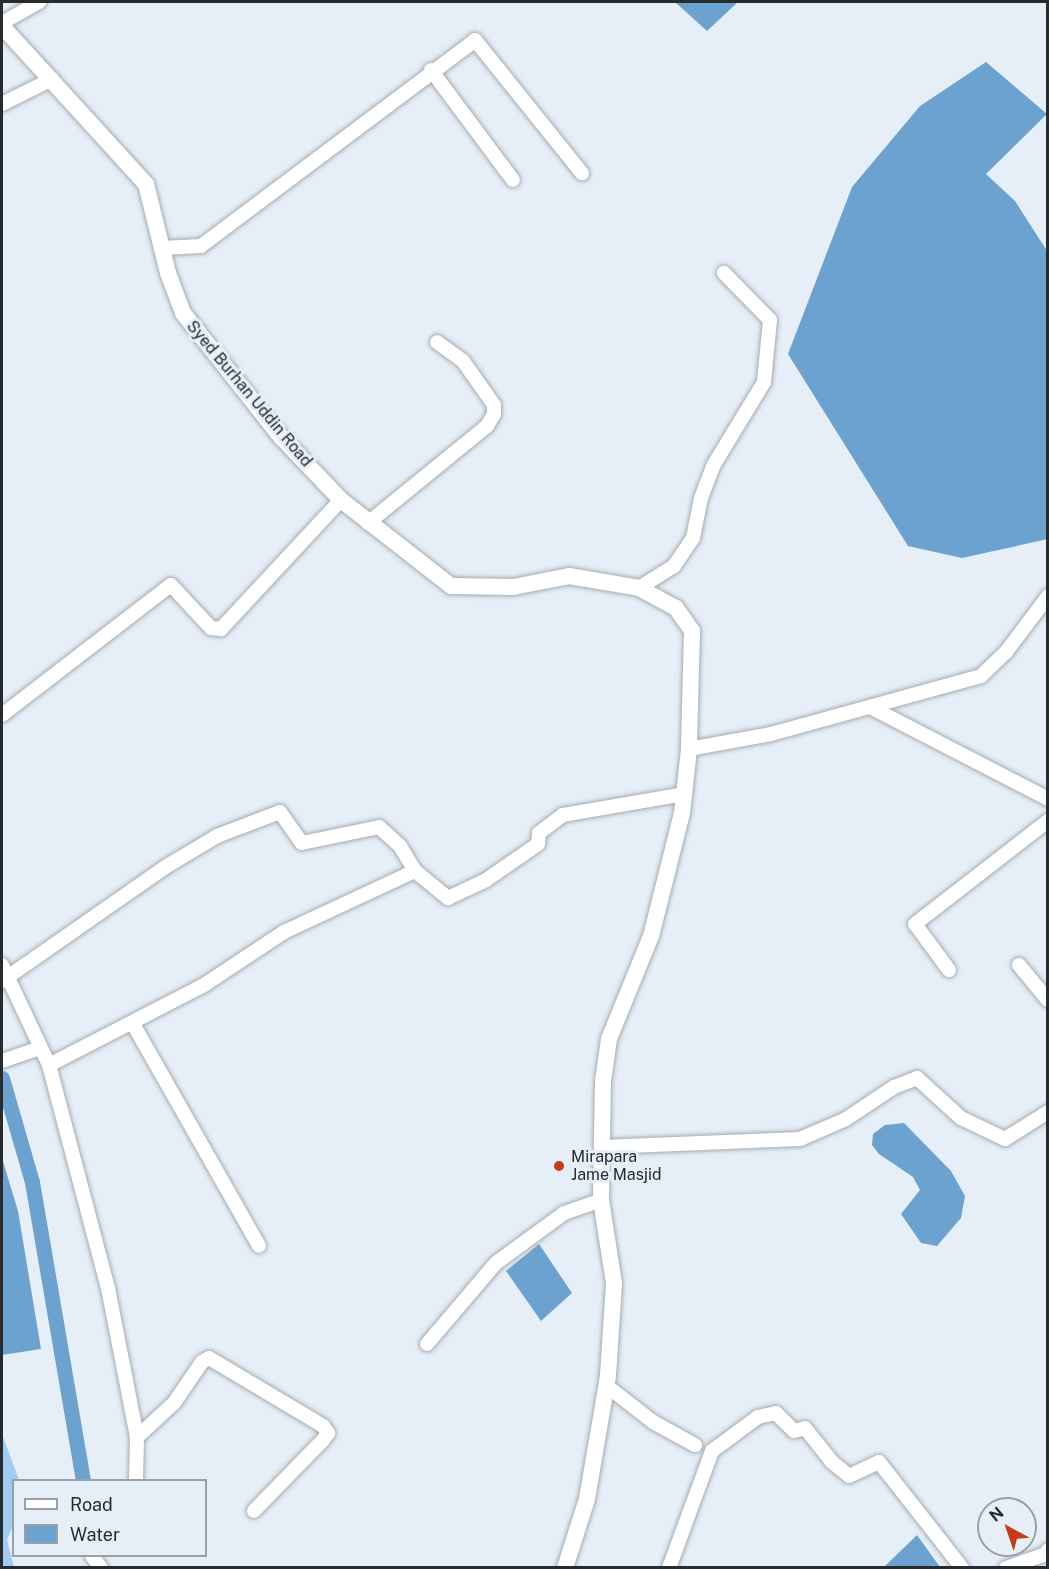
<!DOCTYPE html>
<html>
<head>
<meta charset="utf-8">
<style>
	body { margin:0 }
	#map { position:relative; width:1049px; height:1569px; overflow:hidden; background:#e6eff7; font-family:"Public Sans",sans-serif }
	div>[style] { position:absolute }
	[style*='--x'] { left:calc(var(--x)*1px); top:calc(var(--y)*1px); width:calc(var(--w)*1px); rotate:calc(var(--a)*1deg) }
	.green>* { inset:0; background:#a0ccf3 }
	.water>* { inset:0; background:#6ca2d0 }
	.canal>* { height:15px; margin:-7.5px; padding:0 7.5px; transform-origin:7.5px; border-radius:7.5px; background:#6ca2d0 }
	.roads { filter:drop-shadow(0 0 2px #a4acb3) drop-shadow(0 0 2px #a4acb3) }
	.minor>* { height:14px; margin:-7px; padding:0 7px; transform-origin:7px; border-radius:7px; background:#fff }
	.tertiary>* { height:16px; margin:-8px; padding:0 8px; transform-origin:8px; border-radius:8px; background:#fff }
	.dots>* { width:16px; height:16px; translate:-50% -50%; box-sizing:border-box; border:3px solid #e6eff7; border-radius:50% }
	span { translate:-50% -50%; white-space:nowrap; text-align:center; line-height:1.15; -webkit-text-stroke:6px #e6eff7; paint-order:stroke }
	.street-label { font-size:16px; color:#272b2d }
	.poi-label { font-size:16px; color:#272b2d }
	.left { translate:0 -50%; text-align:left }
	.frame { position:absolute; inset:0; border:3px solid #272b2d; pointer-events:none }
	.legend { position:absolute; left:12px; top:1479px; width:195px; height:78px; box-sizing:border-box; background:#e6eff7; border:2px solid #9aa1a6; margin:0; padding:8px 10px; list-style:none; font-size:18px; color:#272b2d }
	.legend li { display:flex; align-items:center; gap:12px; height:30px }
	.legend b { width:30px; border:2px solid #9aa1a6 }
	.north { position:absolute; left:977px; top:1497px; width:60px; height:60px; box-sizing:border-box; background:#e6eff7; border:2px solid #9aa1a6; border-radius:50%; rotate:320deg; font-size:16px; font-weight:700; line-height:24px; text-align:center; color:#272b2d }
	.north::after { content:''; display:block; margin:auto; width:21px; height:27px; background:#c53c17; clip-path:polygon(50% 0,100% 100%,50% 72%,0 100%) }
</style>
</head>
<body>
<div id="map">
	<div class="green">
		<div style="clip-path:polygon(2px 1434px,19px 1480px,14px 1480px,13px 1526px,7px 1540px,14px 1567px,2px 1567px)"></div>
	</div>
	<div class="water">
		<div style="clip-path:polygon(675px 2px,738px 2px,707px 31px)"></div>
		<div style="clip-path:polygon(986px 62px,1047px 114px,986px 174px,1015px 201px,1047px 251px,1048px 539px,962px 558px,908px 546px,788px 354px,852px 187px,920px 106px)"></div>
		<div style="clip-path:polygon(904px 1123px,951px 1171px,965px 1196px,961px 1218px,937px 1246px,921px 1243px,901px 1214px,920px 1190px,913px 1177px,879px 1154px,872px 1145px,873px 1134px,885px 1125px)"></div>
		<div style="clip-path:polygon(2px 1158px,18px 1211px,41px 1349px,2px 1355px)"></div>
		<div style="clip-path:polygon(539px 1244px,572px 1293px,541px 1321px,506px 1271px)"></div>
		<div style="clip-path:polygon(917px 1535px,940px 1567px,884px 1567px)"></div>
	</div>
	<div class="canal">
		<div style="--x:2;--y:1078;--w:108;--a:73.9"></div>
		<div style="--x:32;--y:1182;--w:302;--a:80.3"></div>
	</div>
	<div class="roads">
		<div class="minor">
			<div style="--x:2;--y:23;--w:43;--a:-29.6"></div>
			<div style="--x:431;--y:70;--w:137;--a:53.3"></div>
			<div style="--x:2;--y:104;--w:56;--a:-26.6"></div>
			<div style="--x:162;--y:248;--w:39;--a:-3"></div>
			<div style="--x:201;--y:246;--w:343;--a:-36.9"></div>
			<div style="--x:475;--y:40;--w:171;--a:51.2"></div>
			<div style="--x:368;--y:523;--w:154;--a:-39.2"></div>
			<div style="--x:487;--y:426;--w:14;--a:-60"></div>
			<div style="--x:494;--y:414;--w:9;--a:-90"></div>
			<div style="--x:494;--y:405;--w:54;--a:-125.2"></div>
			<div style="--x:463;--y:361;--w:32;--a:-144"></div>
			<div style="--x:639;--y:588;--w:41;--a:-32.2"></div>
			<div style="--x:674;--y:566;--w:34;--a:-56"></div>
			<div style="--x:693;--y:538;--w:41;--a:-78.7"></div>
			<div style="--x:701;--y:498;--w:34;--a:-69"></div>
			<div style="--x:713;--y:466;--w:98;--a:-58.7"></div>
			<div style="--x:764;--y:382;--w:62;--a:-84.5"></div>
			<div style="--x:770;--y:320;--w:66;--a:-134.4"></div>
			<div style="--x:872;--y:708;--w:198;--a:27.3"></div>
			<div style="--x:2;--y:715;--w:213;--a:-37.6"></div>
			<div style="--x:171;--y:585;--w:59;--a:47.1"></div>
			<div style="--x:211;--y:628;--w:10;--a:6"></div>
			<div style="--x:221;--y:629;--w:176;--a:-47.1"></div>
			<div style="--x:689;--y:749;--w:83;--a:-10.4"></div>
			<div style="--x:771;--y:734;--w:218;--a:-15.4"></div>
			<div style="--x:981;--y:676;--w:35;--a:-44"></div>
			<div style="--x:1006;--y:652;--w:70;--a:-53.1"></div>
			<div style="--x:2;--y:965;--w:110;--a:64.8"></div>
			<div style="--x:49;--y:1065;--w:231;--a:75.2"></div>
			<div style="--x:108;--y:1288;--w:152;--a:79"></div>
			<div style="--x:137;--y:1437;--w:43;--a:91.3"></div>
			<div style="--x:1019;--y:965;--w:45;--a:50.4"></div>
			<div style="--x:949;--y:970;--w:57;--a:-126.5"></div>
			<div style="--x:915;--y:924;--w:168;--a:-37.8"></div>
			<div style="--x:2;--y:981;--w:201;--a:-34.9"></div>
			<div style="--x:167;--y:866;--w:58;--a:-31"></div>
			<div style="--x:217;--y:836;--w:67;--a:-20.9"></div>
			<div style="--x:280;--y:812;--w:38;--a:55"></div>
			<div style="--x:302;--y:843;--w:79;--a:-11.7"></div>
			<div style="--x:379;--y:827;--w:28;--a:42"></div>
			<div style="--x:400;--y:846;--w:29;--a:59"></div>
			<div style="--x:133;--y:1024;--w:255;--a:60.4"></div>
			<div style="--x:2;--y:1061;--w:40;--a:-18.9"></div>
			<div style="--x:49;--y:1065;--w:174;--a:-27.3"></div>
			<div style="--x:204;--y:985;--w:96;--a:-33.5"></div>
			<div style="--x:284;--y:932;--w:145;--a:-25"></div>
			<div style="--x:415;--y:871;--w:43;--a:39.3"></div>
			<div style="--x:448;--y:898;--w:42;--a:-25.3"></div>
			<div style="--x:486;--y:880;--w:63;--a:-34.7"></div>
			<div style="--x:538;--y:844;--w:11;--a:-85"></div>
			<div style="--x:539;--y:833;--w:30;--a:-37"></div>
			<div style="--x:563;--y:815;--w:123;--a:-9.8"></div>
			<div style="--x:602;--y:1147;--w:198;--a:-2.3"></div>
			<div style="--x:800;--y:1139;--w:50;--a:-23.5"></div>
			<div style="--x:846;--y:1119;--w:58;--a:-33.7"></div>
			<div style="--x:894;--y:1087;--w:25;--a:-21"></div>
			<div style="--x:917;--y:1078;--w:59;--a:42.3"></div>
			<div style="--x:961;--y:1118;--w:49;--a:25.5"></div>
			<div style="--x:1005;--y:1139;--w:51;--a:-32.1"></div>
			<div style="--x:427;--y:1344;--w:106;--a:-49.6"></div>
			<div style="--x:496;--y:1263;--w:84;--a:-36.3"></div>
			<div style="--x:564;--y:1213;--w:39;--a:-19"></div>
			<div style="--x:607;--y:1386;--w:58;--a:38"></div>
			<div style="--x:653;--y:1422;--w:48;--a:28.7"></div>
			<div style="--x:137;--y:1437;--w:50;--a:-42.6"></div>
			<div style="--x:174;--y:1403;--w:50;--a:-55.7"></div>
			<div style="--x:202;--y:1362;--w:8;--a:-30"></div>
			<div style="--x:209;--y:1358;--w:133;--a:30.8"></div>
			<div style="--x:323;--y:1426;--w:9;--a:54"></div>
			<div style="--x:328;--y:1433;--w:9;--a:126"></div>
			<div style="--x:323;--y:1440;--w:99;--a:134.2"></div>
			<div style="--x:92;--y:1556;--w:15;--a:53"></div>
			<div style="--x:669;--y:1568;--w:125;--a:-69.8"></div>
			<div style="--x:712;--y:1451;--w:57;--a:-36.5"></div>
			<div style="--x:758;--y:1417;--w:18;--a:-13"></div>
			<div style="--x:776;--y:1413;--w:25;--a:45"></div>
			<div style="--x:794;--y:1431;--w:11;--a:-15"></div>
			<div style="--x:805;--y:1428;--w:43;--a:51.5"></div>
			<div style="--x:832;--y:1462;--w:22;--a:39"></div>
			<div style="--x:849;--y:1476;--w:33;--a:-25"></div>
			<div style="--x:879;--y:1462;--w:135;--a:51.9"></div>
			<div style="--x:1006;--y:1568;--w:42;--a:-19.3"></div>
			<div style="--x:1046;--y:1554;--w:4;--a:-63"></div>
		</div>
		<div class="tertiary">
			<div style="--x:2;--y:26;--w:214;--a:47.7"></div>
			<div style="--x:146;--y:184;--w:92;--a:76.1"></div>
			<div style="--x:168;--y:273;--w:43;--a:69.4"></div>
			<div style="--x:183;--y:313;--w:158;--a:51.7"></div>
			<div style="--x:281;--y:437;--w:87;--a:46.4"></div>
			<div style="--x:341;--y:500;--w:140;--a:38"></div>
			<div style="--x:451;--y:586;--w:62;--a:0.9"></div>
			<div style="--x:513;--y:587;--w:57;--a:-11.1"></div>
			<div style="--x:569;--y:576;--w:71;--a:9.7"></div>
			<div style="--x:639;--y:588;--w:42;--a:28.4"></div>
			<div style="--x:676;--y:608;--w:28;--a:55"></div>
			<div style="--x:692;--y:631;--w:118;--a:91.5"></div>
			<div style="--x:689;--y:749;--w:64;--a:96.2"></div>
			<div style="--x:682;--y:813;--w:127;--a:104.1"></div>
			<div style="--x:651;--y:936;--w:111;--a:112.2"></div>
			<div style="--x:609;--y:1039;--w:42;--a:98.1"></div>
			<div style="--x:603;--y:1081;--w:119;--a:91"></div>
			<div style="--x:601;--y:1200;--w:84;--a:81.1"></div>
			<div style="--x:614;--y:1283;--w:93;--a:93.7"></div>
			<div style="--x:608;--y:1376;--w:125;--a:99.7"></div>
			<div style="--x:587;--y:1499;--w:72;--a:107.7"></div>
		</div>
	</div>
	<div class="dots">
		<div style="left:559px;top:1166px;background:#c53c17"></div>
	</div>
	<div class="street-label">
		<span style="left:249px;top:394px;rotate:50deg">Syed Burhan Uddin Road</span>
	</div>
	<div class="poi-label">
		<span class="left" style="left:571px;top:1166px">Mirapara<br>Jame Masjid</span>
	</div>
	<div class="frame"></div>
	<ul class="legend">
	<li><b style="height:8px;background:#fff"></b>Road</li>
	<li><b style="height:16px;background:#6ca2d0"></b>Water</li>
	</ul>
	<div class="north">N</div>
</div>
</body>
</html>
